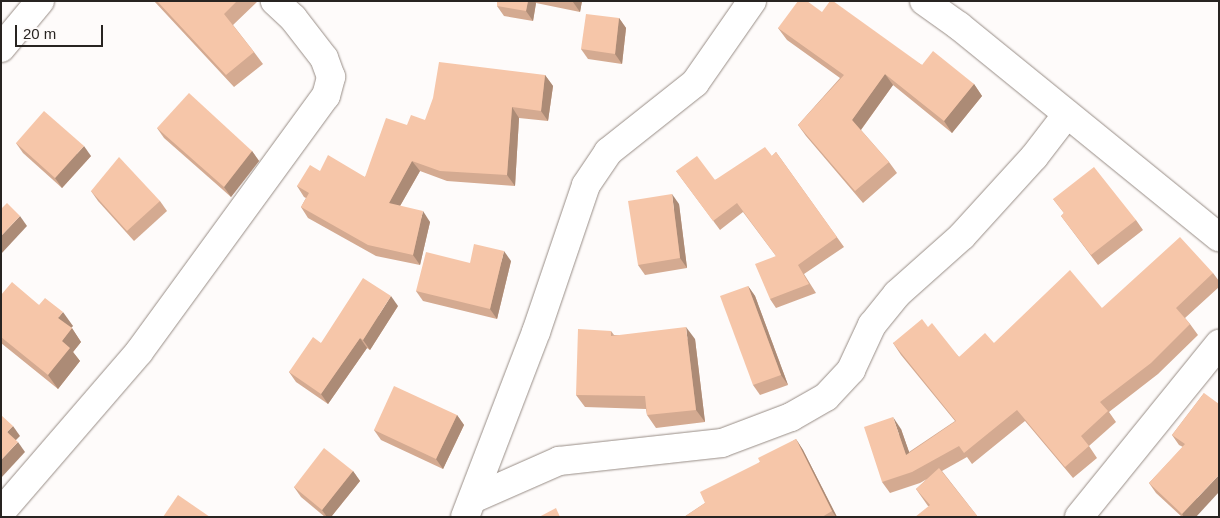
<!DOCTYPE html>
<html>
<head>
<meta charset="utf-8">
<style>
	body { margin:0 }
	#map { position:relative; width:1220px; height:518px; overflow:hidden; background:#fefbfa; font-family:Helvetica,sans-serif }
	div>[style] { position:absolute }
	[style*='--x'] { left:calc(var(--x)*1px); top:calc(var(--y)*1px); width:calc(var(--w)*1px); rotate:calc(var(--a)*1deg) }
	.roads { filter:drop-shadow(0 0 1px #988d86) drop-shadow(0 0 1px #988d86) }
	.street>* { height:28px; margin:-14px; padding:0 14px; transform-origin:14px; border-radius:14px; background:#fff }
	.wall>* { inset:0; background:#d4aa91 }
	.shaded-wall>* { inset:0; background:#ac8b76 }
	.building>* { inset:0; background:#f6c6a9 }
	span { translate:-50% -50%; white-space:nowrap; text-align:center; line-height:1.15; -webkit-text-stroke:4px #fefbfa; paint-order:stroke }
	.frame { position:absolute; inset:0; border:2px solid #282421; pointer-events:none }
	.scale { position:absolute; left:15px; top:25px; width:88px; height:22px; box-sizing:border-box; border:2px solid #282421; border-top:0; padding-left:6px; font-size:15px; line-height:18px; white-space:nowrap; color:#282421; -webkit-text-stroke:4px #fefbfa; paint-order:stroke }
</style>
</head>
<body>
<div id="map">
	<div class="roads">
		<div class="street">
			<div style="--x:924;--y:1;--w:43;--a:35.5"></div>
			<div style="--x:959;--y:26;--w:335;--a:39.1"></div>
			<div style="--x:1;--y:48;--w:61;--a:-50.3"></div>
			<div style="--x:475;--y:498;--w:92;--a:-23.8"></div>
			<div style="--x:559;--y:461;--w:164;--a:-6.3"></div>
			<div style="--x:722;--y:443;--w:74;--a:-20.6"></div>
			<div style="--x:791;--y:417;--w:40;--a:-29.7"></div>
			<div style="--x:826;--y:397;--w:37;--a:-47"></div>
			<div style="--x:851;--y:370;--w:50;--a:-65"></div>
			<div style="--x:872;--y:325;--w:40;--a:-51"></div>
			<div style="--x:897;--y:294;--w:87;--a:-41.7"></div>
			<div style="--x:962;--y:236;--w:107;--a:-47.7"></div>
			<div style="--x:1034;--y:157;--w:54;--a:-52.5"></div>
			<div style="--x:1;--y:512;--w:211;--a:-49.2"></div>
			<div style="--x:139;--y:352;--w:317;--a:-53.9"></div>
			<div style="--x:326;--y:96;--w:20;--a:-75"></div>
			<div style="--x:331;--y:77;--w:20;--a:-110"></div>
			<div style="--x:324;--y:58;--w:51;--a:-127.8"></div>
			<div style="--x:293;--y:18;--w:25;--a:-137"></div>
			<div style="--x:465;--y:517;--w:198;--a:-69"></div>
			<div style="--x:536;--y:332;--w:155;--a:-71.2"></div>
			<div style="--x:586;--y:185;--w:40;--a:-56"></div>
			<div style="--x:608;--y:152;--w:111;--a:-38.4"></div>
			<div style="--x:695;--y:83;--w:100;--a:-55.2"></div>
			<div style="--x:1079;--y:517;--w:223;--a:-51"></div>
		</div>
	</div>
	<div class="wall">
		<div style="clip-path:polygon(154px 1px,258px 1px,233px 25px,254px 52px,263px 64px,234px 87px)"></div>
		<div style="clip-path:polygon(497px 1px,582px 1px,580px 12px,536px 3px,533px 21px,504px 16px,497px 6px)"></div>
		<div style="clip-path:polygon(822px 12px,922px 65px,974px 84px,982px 96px,952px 133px,893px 85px,861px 130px,889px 162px,897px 173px,863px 203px,806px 136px,798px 125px,840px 78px,787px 40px,778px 28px)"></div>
		<div style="clip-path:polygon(619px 18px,626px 28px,622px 64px,588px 59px,581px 49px)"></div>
		<div style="clip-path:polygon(545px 75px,553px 86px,548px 121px,519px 118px,515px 186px,447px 181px,420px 171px,400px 206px,430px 222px,420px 265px,376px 256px,308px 218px,301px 207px,306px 198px,304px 197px,297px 186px,320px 171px,365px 177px,407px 125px,425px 120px)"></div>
		<div style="clip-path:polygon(157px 128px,252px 151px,259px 161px,231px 197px,164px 138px)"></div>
		<div style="clip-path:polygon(16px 143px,91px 156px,62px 188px,23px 153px)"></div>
		<div style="clip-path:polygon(776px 152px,844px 247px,804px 274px,816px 293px,776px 308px,770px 299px,776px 256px,743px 212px,720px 230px,676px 171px,715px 180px,772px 156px)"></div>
		<div style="clip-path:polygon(91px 191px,160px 201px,167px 211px,134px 241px,98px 201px)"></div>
		<div style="clip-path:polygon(1053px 199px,1136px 220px,1143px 230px,1098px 265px,1061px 216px,1064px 213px)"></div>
		<div style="clip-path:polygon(679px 204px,687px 268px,645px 275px,638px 265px)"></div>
		<div style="clip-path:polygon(511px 261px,497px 319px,423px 301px,416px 291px,470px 263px)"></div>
		<div style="clip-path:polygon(1213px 273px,1219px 281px,1219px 287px,1185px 318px,1190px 324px,1198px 335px,1158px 374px,1109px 412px,1116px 422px,1089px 446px,1097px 458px,1073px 478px,1025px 421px,972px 464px,967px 457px,942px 471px,978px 517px,928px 506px,916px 489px,927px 479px,920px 483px,890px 493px,882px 482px,901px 429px,909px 452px,955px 421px,901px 355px,893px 343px,928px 327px,959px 357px,994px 343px,1102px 308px)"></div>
		<div style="clip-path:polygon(748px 286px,755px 296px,788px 385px,760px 395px,753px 385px)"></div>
		<div style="clip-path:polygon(1px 295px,39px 305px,73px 326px,71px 327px,81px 342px,73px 352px,80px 361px,58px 389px,1px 343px)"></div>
		<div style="clip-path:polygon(398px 306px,370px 350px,367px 348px,328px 404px,296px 382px,289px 372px,321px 343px)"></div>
		<div style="clip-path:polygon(611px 331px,614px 335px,695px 339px,705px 422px,656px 428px,647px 415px,646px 409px,585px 407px,576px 395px)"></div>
		<div style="clip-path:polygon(1204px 393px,1196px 517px,1182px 517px,1156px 493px,1149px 483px,1183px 447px,1179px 445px,1172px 435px)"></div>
		<div style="clip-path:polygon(457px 415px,464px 425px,443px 469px,381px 440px,374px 430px)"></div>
		<div style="clip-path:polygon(796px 439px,803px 450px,837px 517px,684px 517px,705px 503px,760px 462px)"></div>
		<div style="clip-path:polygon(353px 471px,360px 481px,331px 517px,325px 517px,301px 497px,294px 487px)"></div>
	</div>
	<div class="shaded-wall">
		<div style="clip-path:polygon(528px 1px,535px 1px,536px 3px,533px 21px,526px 11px)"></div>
		<div style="clip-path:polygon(573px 1px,582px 1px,580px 12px,573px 2px)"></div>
		<div style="clip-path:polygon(619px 18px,626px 28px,622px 64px,615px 54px)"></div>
		<div style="clip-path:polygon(885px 74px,893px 85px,860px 131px,852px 120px)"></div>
		<div style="clip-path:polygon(545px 75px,553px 86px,548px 121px,541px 111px)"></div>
		<div style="clip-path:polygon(974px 84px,982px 96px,952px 133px,944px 121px)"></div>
		<div style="clip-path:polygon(512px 107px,519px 118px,515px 186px,507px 175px)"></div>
		<div style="clip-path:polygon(84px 146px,91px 156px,62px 188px,55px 178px)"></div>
		<div style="clip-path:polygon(252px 151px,259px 161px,231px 197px,224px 187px)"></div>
		<div style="clip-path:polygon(412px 161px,420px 171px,396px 213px,389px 203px)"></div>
		<div style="clip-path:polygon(672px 194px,679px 204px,687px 268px,680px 258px)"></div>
		<div style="clip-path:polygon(423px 211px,430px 222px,420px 265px,413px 255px)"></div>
		<div style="clip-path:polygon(20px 216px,27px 226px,1px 254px,1px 236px)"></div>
		<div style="clip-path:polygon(504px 251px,511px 261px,497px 319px,490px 309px)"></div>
		<div style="clip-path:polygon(748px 286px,755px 296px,788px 385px,781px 375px)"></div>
		<div style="clip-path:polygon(391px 296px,398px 306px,370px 350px,363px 340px)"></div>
		<div style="clip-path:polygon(63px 312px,73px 326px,68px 331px,58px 318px)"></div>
		<div style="clip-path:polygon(686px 327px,695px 339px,705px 422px,696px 410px)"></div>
		<div style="clip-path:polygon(72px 328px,81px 342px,73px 352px,80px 361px,58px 389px,48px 375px,62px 341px)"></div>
		<div style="clip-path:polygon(360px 338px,367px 348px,328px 404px,321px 394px)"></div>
		<div style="clip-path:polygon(457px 415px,464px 425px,443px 469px,436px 459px)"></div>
		<div style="clip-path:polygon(893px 417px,901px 429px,914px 466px,906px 455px)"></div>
		<div style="clip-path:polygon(13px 426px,20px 436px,14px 442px,7px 432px)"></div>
		<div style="clip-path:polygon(796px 439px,803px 450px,837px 517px,836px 517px,832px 511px)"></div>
		<div style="clip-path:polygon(18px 442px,25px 452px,1px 478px,1px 460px)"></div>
		<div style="clip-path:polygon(353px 471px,360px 481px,331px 517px,327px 517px,322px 510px)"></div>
		<div style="clip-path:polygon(1219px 475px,1219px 492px,1196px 517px,1184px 517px,1182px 514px)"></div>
	</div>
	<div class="building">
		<div style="clip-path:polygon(157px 1px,237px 1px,224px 14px,254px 52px,226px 75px)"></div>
		<div style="clip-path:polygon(497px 1px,528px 1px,526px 11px,497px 6px)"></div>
		<div style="clip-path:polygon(798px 1px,807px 1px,822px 12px,830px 1px,833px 1px,922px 65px,933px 51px,974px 84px,944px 121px,885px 74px,852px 120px,889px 162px,855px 191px,798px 125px,844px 75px,778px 28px)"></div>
		<div style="clip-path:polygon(586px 14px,619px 18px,615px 54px,581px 49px)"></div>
		<div style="clip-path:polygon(439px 62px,545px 75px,541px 111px,512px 107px,507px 175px,440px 171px,412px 161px,389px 203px,423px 211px,413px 255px,368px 245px,301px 207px,309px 193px,297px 186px,310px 165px,320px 171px,328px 155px,365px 177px,386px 118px,407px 125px,411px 115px,425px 120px,433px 98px)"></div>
		<div style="clip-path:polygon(189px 93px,252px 151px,224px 187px,157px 128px)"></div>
		<div style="clip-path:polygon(44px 111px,84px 146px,55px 178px,16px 143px)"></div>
		<div style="clip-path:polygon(765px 147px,772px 156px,776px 152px,837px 237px,798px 265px,809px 284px,770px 299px,755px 264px,776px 256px,737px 203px,713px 221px,676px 171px,697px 156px,715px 180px)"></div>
		<div style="clip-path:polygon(119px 157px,160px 201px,127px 231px,91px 191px)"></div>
		<div style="clip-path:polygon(1094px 167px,1136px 220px,1091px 255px,1061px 216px,1064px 213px,1053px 199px)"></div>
		<div style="clip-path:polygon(672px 194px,680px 258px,638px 265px,628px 201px)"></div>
		<div style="clip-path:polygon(7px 203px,20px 216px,1px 236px,1px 209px)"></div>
		<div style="clip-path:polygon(1180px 237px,1213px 273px,1176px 308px,1190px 324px,1151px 363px,1100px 402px,1108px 411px,1081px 436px,1089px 446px,1065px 467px,1017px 410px,964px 453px,959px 446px,912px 472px,882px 482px,864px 427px,893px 417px,906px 455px,956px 421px,893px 343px,922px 319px,928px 327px,932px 323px,959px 357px,985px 333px,994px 343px,1070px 270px,1102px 308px)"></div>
		<div style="clip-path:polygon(474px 244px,504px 251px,490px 309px,416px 291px,426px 252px,470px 263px)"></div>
		<div style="clip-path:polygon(363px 278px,391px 296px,363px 340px,360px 338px,321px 394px,289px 372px,313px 337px,321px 343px)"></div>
		<div style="clip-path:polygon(12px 282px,39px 305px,45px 298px,63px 312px,58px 318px,72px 328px,62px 341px,70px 348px,48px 375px,1px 337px,1px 295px)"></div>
		<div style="clip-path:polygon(748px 286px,781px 375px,753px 385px,720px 296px)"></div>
		<div style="clip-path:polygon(686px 327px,696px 410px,647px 415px,645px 396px,576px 395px,578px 329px,611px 331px,611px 336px)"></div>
		<div style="clip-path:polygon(394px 386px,457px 415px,436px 459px,374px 430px)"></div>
		<div style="clip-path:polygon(1204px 393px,1219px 404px,1219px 475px,1182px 514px,1149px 483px,1185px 444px,1172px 435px)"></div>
		<div style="clip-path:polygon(1px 415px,13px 426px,7px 432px,18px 442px,1px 460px)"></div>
		<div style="clip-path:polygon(796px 439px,832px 511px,822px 517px,684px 517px,705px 503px,700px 492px,760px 462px,758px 458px)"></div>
		<div style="clip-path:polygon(324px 448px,353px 471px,322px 510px,294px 487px)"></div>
		<div style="clip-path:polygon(939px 468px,978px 517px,915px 517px,930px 505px,916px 489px)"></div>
		<div style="clip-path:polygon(178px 495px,210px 517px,163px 517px)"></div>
		<div style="clip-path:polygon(556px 508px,560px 517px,539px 517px)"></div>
	</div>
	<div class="frame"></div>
	<div class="scale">20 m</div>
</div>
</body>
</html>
